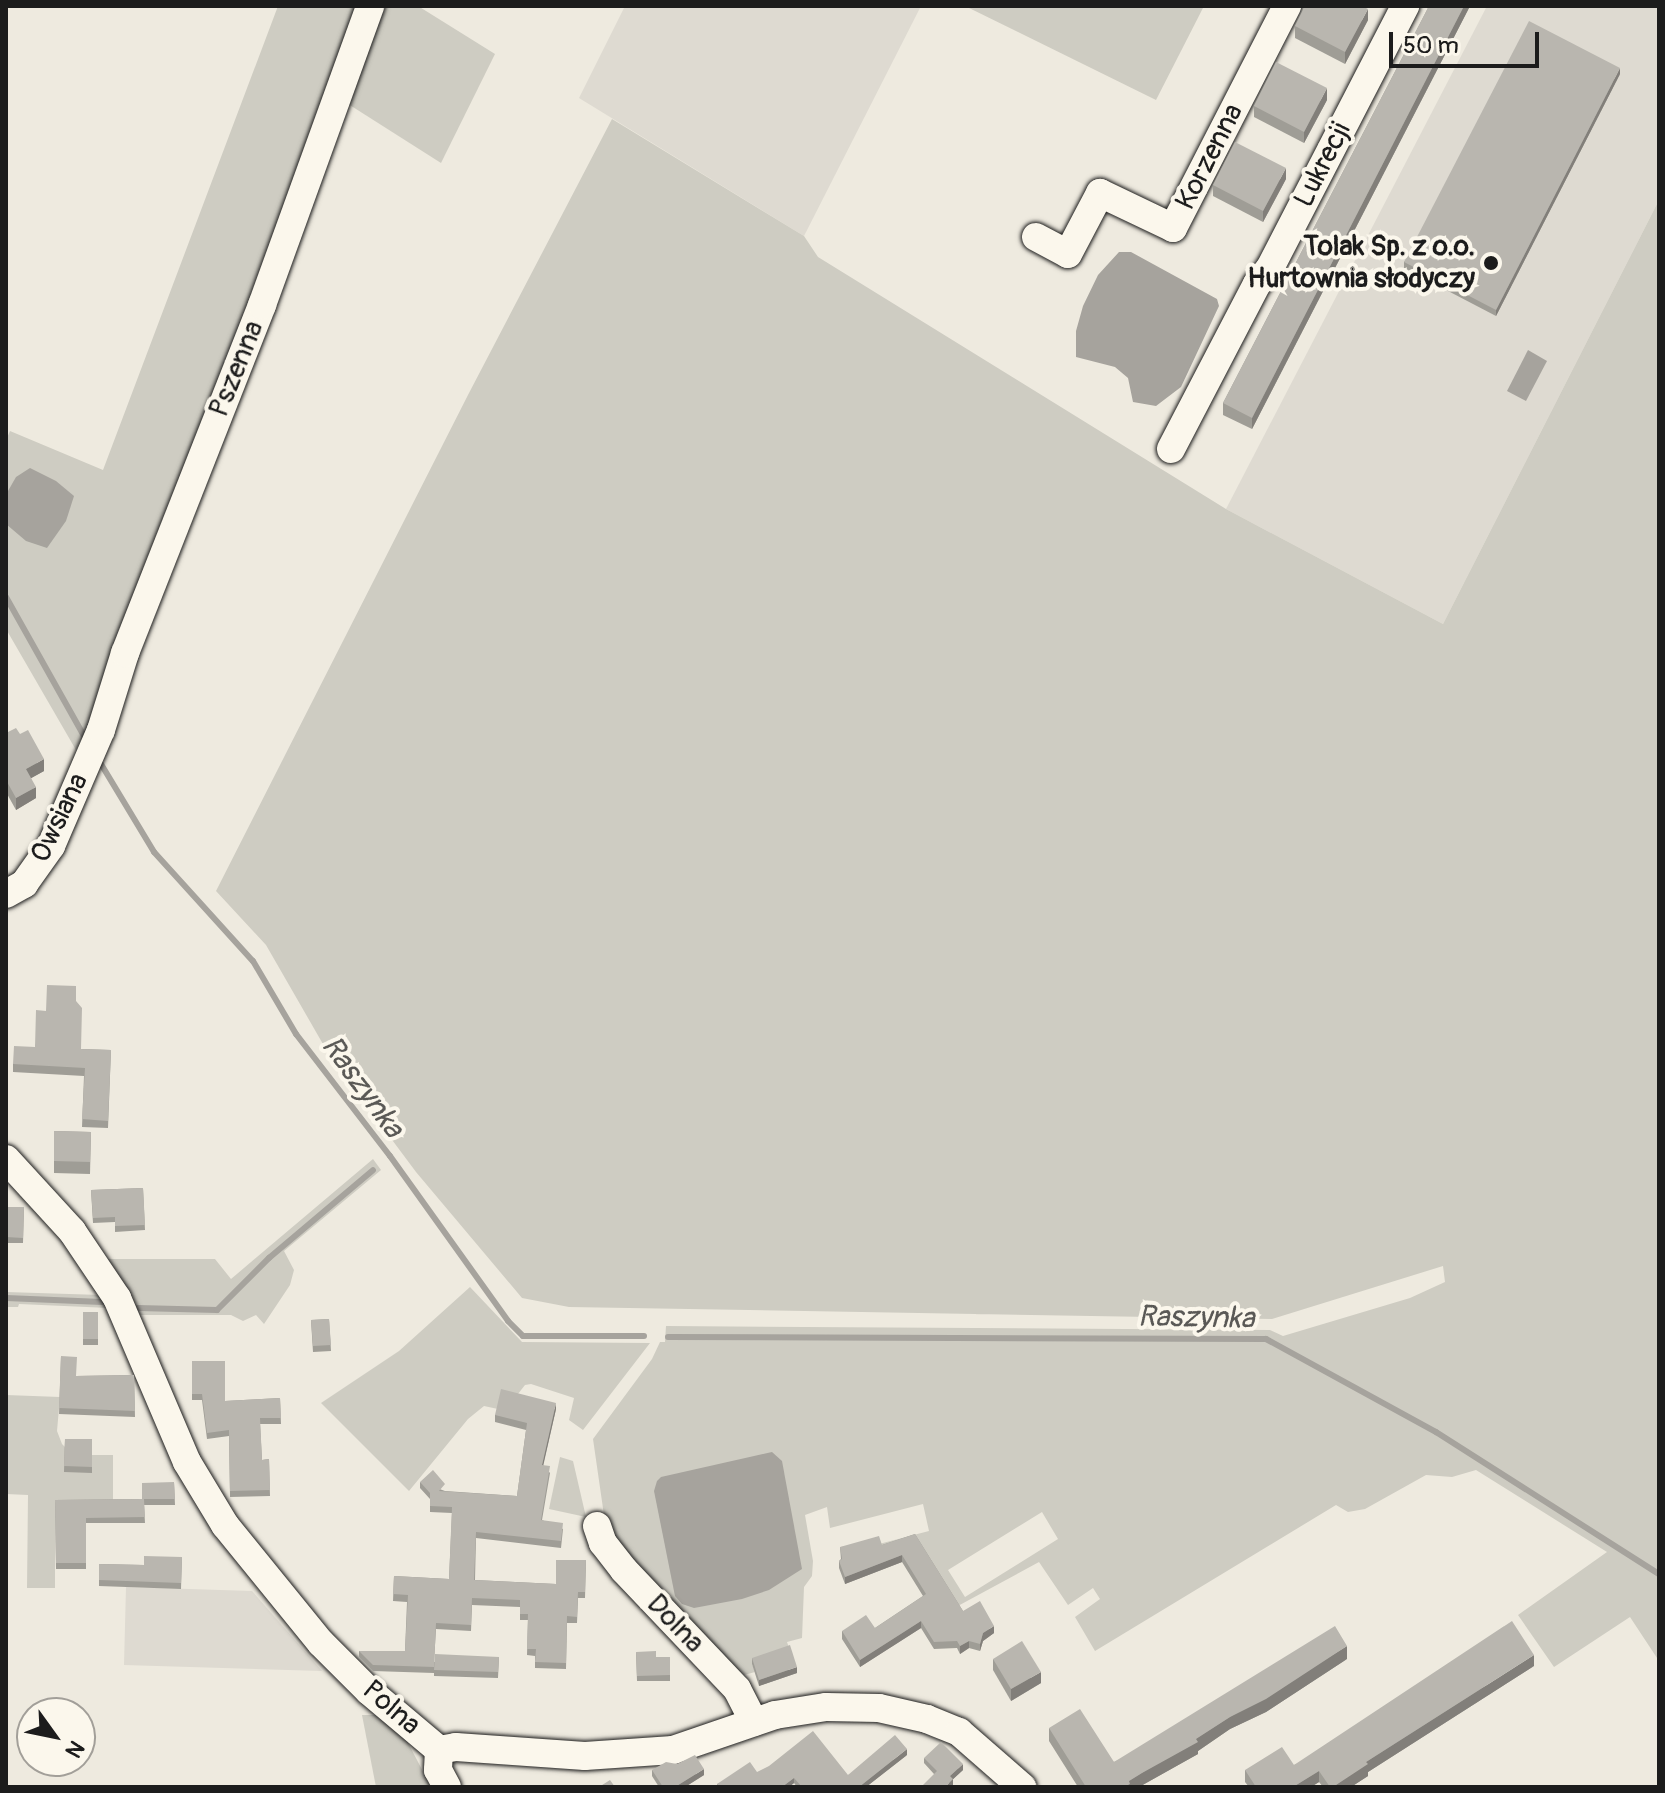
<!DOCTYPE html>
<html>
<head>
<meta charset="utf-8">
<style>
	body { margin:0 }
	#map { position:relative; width:1665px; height:1793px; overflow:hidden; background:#eeeadf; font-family:Pangolin,sans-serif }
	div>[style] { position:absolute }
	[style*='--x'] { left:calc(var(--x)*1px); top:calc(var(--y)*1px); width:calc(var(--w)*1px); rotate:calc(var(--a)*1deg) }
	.built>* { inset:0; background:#dedad1 }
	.green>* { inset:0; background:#ceccc2 }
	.water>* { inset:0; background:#a6a39d }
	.stream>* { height:6px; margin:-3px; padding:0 3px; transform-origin:3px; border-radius:3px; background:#a6a39d }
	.roads { filter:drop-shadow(0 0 2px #1c1c1c) drop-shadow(0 0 2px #1c1c1c) }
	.minor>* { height:28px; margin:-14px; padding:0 14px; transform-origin:14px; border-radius:14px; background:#fbf7ec }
	.wall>* { inset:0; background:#9f9d96 }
	.shaded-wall>* { inset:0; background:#827f7a }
	.building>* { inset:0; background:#b9b6af }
	.dots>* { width:22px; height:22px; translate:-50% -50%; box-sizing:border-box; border:4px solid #fbf7ec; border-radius:50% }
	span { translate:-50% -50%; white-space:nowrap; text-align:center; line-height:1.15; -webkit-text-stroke:8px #fbf7ec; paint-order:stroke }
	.street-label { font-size:28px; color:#1c1c1c }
	.poi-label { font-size:28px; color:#1c1c1c; font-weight:700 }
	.right { translate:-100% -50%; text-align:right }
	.water-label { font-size:30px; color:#5a5956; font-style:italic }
	.frame { position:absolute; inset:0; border:8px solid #1c1c1c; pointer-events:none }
	.north { position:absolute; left:16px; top:1697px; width:80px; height:80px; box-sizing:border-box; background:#fbf7ec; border:2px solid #a29f99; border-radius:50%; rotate:123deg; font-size:22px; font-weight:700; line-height:32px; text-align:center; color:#1c1c1c }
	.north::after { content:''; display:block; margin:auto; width:28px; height:36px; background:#1c1c1c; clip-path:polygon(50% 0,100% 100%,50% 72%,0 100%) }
	.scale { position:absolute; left:1389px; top:32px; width:150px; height:36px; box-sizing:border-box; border:4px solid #1c1c1c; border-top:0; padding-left:10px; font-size:24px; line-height:28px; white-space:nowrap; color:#1c1c1c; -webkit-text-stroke:6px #fbf7ec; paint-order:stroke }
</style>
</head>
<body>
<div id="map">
	<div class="built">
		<div style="clip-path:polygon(625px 6px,921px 6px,804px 236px,579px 98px)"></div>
		<div style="clip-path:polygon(1487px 6px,1659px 6px,1659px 200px,1443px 624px,1226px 509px)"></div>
		<div style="clip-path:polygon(126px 1587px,252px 1591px,322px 1671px,124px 1665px)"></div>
	</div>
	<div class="green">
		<div style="clip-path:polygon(278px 6px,358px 6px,98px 705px,76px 750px,6px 629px,6px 440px,10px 431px,103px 470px)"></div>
		<div style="clip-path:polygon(383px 6px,418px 6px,495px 54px,441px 163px,345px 102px)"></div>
		<div style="clip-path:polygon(965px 6px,1204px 6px,1156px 100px)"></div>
		<div style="clip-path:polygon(evenodd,612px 119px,804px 236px,818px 257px,1226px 509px,1443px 624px,1659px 200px,1659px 1661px,1630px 1617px,1554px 1667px,1518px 1615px,1607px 1552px,1476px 1470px,1452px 1477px,1426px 1475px,1365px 1509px,1348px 1512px,1336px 1505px,1095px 1651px,1075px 1617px,1100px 1599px,1093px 1588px,1068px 1605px,1039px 1562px,956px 1607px,915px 1541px,882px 1552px,879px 1544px,929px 1531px,923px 1504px,830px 1528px,827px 1507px,805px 1515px,813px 1561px,812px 1576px,804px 1587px,802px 1638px,787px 1642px,790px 1651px,752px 1664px,755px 1672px,744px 1675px,693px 1630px,607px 1536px,593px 1439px,652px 1359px,660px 1342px,665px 1342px,666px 1326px,1270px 1330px,1283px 1336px,1410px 1298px,1445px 1282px,1443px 1266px,1272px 1319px,569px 1307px,522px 1298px,416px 1172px,331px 1058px,266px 945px,216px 891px,469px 393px,612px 119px,1042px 1512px,1058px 1539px,965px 1597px,948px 1570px,1042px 1512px)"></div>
		<div style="clip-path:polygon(373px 1159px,381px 1170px,284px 1251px,294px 1270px,290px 1285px,264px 1324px,256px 1315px,243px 1321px,231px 1315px,132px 1315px,102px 1259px,215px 1259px,231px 1279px)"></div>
		<div style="clip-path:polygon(470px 1287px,522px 1342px,650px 1343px,583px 1430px,569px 1420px,574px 1398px,531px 1384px,525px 1385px,514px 1399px,498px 1409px,484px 1406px,468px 1419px,409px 1491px,321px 1403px,399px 1351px)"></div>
		<div style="clip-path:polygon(6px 1292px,101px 1295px,109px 1308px,19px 1304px,18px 1307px,6px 1307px)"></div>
		<div style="clip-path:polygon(6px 1395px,60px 1397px,57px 1431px,62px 1444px,91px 1473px,92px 1455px,113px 1455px,113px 1505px,55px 1506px,55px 1588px,27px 1588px,28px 1495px,6px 1494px)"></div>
		<div style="clip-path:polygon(560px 1457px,573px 1461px,586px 1517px,549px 1509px)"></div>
		<div style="clip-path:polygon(362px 1715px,381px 1715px,404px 1735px,431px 1787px,376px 1787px)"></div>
	</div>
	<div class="water">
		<div style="clip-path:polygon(1119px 252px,1131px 252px,1217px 299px,1219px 306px,1181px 387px,1156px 406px,1133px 402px,1128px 378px,1115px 367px,1076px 357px,1076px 331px,1083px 306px,1098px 275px)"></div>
		<div style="clip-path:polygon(1528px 350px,1547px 361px,1526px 401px,1507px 391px)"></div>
		<div style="clip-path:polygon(30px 468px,56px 481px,74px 496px,66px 521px,47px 548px,26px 541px,6px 524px,8px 491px,16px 477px)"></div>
		<div style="clip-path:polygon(772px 1452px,782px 1461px,802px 1569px,769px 1590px,742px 1599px,694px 1608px,682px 1604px,675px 1596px,654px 1491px,657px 1481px,661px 1477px)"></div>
	</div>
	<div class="stream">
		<div style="--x:6;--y:597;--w:162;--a:60.7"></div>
		<div style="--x:101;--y:764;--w:103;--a:58.9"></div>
		<div style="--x:154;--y:852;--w:147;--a:47.8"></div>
		<div style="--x:253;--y:961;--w:85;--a:59.5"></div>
		<div style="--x:296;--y:1034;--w:154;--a:52.4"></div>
		<div style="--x:390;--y:1156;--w:203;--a:54.4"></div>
		<div style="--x:508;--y:1321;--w:21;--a:45"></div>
		<div style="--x:523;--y:1336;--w:121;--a:0"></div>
		<div style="--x:6;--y:1298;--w:96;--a:2.4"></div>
		<div style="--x:138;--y:1308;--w:79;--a:1.5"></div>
		<div style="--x:217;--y:1310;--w:74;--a:-45"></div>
		<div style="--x:269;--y:1258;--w:136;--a:-40.2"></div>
		<div style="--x:668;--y:1337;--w:598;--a:0.19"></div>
		<div style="--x:1266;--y:1339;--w:194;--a:28.7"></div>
		<div style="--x:1436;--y:1432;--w:264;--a:32.5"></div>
	</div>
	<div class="roads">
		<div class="minor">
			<div style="--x:1036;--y:237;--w:36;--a:28"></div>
			<div style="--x:1068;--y:254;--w:69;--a:-62.3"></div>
			<div style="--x:1100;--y:193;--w:81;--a:25.6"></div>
			<div style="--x:1173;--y:228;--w:250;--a:-62.8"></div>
			<div style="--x:1171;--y:449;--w:186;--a:-62.5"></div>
			<div style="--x:1257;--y:284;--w:21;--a:-51"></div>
			<div style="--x:1270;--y:268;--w:295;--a:-62.7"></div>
			<div style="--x:6;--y:894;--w:21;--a:-29"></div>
			<div style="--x:24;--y:884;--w:47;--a:-54.6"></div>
			<div style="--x:51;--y:846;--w:126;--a:-66.7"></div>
			<div style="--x:101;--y:730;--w:81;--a:-72.7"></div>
			<div style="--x:125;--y:653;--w:374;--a:-68.5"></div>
			<div style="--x:262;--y:305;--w:318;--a:-70.1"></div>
			<div style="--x:6;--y:1159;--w:98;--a:47.5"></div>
			<div style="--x:72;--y:1231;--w:81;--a:56.1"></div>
			<div style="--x:117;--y:1298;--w:178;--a:66.9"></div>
			<div style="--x:187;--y:1462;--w:74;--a:58.9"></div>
			<div style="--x:225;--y:1525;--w:152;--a:50.9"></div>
			<div style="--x:321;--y:1643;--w:68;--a:45"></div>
			<div style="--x:369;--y:1691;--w:92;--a:40.1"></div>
			<div style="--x:597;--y:1526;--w:18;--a:71"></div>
			<div style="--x:603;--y:1543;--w:34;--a:52"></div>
			<div style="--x:624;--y:1570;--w:164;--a:46.5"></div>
			<div style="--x:737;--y:1689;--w:37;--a:63"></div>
			<div style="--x:439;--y:1750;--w:17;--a:-10"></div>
			<div style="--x:456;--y:1747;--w:129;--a:4"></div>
			<div style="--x:585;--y:1756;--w:88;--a:-3.9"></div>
			<div style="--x:673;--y:1750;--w:108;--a:-18.9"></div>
			<div style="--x:775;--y:1715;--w:52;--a:-8.9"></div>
			<div style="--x:826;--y:1707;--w:53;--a:1.1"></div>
			<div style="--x:879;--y:1708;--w:49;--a:12.9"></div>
			<div style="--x:927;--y:1719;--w:35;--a:22"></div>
			<div style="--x:959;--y:1732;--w:84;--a:41.1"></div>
			<div style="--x:439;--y:1750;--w:20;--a:93"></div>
			<div style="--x:438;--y:1770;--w:19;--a:62"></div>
		</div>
	</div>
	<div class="wall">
		<div style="clip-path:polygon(1429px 6px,1470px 6px,1252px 429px,1223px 415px,1223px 403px)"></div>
		<div style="clip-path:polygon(1368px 20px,1345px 64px,1295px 38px,1295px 26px)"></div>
		<div style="clip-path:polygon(1620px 74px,1496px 316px,1404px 268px,1404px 262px)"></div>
		<div style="clip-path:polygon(1327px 100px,1304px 143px,1254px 117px,1254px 106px)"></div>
		<div style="clip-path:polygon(1286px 179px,1263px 222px,1213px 196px,1213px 185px)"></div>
		<div style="clip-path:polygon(6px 733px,44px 771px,31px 778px,36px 798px,16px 810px,6px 792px)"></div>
		<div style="clip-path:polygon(76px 1001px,81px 1049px,111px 1050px,108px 1128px,82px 1127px,84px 1076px,13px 1072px,13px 1064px,35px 1047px,46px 1011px)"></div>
		<div style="clip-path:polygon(54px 1131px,91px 1132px,90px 1174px,54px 1173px)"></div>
		<div style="clip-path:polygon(143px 1188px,145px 1230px,115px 1232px,115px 1222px,93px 1223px,91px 1190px)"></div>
		<div style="clip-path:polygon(6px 1207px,24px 1207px,23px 1243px,6px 1243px)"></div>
		<div style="clip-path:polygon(83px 1312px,98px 1312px,98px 1345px,83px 1345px)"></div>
		<div style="clip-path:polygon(329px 1319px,331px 1351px,313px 1352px,311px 1320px)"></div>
		<div style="clip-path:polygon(61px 1356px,76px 1376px,134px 1375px,135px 1417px,59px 1414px)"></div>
		<div style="clip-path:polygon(192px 1361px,225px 1401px,280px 1398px,281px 1424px,260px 1424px,262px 1460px,269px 1459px,270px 1496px,230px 1497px,229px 1436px,207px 1439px,202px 1400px,192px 1400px)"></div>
		<div style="clip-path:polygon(556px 1409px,543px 1465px,550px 1473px,542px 1520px,563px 1529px,561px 1548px,476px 1538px,475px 1580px,556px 1584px,586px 1560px,585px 1598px,578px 1598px,577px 1623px,567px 1623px,566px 1669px,535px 1668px,535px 1656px,527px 1655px,528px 1620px,520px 1620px,520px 1607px,472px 1605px,471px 1631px,436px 1629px,434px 1662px,499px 1657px,498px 1678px,434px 1676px,434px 1671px,434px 1673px,373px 1671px,359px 1657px,359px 1651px,405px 1651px,407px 1602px,393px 1601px,394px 1576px,449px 1579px,452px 1513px,430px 1512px,430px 1499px,420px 1488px,420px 1482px,445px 1491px,517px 1496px,526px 1430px,495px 1422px,495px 1415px)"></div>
		<div style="clip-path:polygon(65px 1439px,92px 1439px,92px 1473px,64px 1472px)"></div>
		<div style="clip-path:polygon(174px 1482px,175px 1505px,144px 1505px,145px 1523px,86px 1523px,86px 1569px,56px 1569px,55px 1500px,142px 1499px)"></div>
		<div style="clip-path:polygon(915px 1534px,963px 1611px,994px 1633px,983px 1641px,980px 1651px,969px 1648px,960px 1654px,957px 1648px,934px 1649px,921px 1628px,860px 1667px,842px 1639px,842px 1631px,875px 1628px,923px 1596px,902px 1562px,845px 1584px,839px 1568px,839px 1561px,841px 1559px,840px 1547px,882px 1545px)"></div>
		<div style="clip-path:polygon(182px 1557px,181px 1589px,99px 1586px,99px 1564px,144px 1565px)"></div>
		<div style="clip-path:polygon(636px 1652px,656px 1657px,670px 1657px,670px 1681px,637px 1681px)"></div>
		<div style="clip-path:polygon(752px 1658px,797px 1673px,759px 1686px,752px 1664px)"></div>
		<div style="clip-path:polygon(993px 1659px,1041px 1683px,1011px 1701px,993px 1670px)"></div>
		<div style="clip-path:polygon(1347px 1659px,1266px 1712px,1230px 1729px,1198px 1751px,1198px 1754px,1139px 1787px,1078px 1787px,1049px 1741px,1049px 1728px,1114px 1762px)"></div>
		<div style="clip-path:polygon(1534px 1666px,1368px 1772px,1368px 1776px,1351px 1787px,1323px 1787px,1319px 1782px,1311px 1787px,1249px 1787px,1245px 1782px,1245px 1770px,1294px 1765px)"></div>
		<div style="clip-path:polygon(907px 1755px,866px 1787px,797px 1787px,794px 1783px,789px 1787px,717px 1787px,717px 1784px,757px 1772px,848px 1775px)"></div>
		<div style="clip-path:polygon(924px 1758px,963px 1770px,953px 1779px,953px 1785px,934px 1774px,924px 1763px)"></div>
		<div style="clip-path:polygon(652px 1770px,704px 1775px,685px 1787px,659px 1787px,652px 1776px)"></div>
	</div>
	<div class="shaded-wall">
		<div style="clip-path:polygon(1464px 6px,1470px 6px,1252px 429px,1252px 418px)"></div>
		<div style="clip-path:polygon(1368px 9px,1368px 20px,1345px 64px,1345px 52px)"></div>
		<div style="clip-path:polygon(1620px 68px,1620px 74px,1496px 316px,1496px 310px)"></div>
		<div style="clip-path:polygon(1327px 88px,1327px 100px,1304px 143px,1304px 132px)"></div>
		<div style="clip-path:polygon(1286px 168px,1286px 179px,1263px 222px,1263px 211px)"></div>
		<div style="clip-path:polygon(44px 759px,44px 771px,26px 781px,26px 769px)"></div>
		<div style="clip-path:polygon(36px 787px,36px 798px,16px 810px,16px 798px)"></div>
		<div style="clip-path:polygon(556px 1403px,556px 1409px,542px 1471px,542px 1465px)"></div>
		<div style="clip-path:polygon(902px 1555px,902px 1562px,845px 1584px,845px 1577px)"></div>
		<div style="clip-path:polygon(921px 1621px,921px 1628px,860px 1667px,860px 1660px)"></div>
		<div style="clip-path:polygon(994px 1626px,994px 1633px,983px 1641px,980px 1651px,980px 1644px,983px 1633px)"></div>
		<div style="clip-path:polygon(969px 1641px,969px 1648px,960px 1654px,960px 1646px)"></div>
		<div style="clip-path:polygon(1347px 1646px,1347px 1659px,1266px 1712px,1230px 1729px,1198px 1751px,1198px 1754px,1139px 1787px,1124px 1787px,1129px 1781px,1230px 1717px)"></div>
		<div style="clip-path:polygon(1534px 1655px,1534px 1666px,1368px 1772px,1368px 1776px,1351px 1787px,1333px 1787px,1366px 1762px)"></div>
		<div style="clip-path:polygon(797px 1667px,797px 1673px,759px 1686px,759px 1680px)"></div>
		<div style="clip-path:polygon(1041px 1672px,1041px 1683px,1011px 1701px,1011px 1689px)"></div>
		<div style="clip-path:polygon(907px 1749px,907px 1755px,866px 1787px,859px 1787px)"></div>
		<div style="clip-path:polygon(963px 1764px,963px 1770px,950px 1782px,950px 1776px)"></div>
		<div style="clip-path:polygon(704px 1769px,704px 1775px,685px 1787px,675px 1787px)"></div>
		<div style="clip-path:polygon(1319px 1771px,1319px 1782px,1311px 1787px,1293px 1787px)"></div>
		<div style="clip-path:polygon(794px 1778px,794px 1783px,789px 1787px,782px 1787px)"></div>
		<div style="clip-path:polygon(953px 1779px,953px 1785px,951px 1787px,945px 1787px)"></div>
	</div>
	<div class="building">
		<div style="clip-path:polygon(1305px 6px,1362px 6px,1368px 9px,1345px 52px,1295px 26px)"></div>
		<div style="clip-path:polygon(1429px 6px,1464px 6px,1252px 418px,1223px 403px)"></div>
		<div style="clip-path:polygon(1529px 21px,1620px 68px,1496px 310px,1404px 262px)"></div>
		<div style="clip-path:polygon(1276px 62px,1327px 88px,1304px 132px,1254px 106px)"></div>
		<div style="clip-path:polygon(1235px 142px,1286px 168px,1263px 211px,1213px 185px)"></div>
		<div style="clip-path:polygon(16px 728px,20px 734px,28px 730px,44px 759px,26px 769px,36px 787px,16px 798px,6px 780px,6px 733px)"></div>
		<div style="clip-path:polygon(47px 985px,76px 986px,76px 1001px,82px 1008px,81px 1049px,111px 1050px,108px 1121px,82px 1119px,85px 1068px,13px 1064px,14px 1046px,35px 1047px,36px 1010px,46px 1011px)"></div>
		<div style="clip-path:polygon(54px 1131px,91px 1132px,90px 1162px,54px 1161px)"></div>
		<div style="clip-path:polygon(143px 1188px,145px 1225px,115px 1226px,115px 1217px,93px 1218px,91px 1190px)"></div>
		<div style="clip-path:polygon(6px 1207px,24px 1207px,23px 1238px,6px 1237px)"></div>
		<div style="clip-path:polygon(83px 1312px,98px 1312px,98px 1339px,83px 1339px)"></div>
		<div style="clip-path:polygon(329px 1319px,331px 1345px,313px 1346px,311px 1320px)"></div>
		<div style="clip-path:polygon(61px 1356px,77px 1357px,76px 1376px,134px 1375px,135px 1411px,59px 1408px)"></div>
		<div style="clip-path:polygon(192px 1361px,225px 1361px,225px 1401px,280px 1398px,281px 1418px,260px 1418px,262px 1460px,269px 1459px,270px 1490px,230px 1491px,229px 1430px,207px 1433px,202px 1394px,192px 1394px)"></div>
		<div style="clip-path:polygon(501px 1389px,556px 1403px,542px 1465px,550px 1466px,541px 1520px,563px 1523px,561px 1541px,476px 1532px,474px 1580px,556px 1584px,556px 1560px,586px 1560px,585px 1592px,578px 1592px,577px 1617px,567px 1616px,566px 1663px,535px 1662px,536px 1649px,527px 1649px,528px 1614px,520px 1614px,520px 1600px,472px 1598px,471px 1625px,436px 1623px,434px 1667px,373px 1665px,359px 1651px,405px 1651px,408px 1595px,393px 1594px,394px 1576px,449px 1579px,452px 1507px,430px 1506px,430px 1493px,420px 1482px,433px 1470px,445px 1484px,439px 1491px,517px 1496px,527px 1423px,495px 1415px)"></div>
		<div style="clip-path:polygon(65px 1439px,92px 1439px,92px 1467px,64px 1466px)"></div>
		<div style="clip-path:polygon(174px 1482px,175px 1499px,144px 1499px,145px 1517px,86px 1518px,86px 1563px,56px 1563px,55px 1500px,142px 1499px,142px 1483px)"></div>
		<div style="clip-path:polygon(915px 1534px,963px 1611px,980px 1601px,994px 1626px,983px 1633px,980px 1644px,969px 1641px,960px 1646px,957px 1641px,934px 1642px,921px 1621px,860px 1660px,842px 1631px,866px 1615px,875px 1628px,926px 1594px,902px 1555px,845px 1577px,839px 1561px,842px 1559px,840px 1547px,879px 1536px,882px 1545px)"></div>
		<div style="clip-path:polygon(144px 1556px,182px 1557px,181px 1583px,99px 1580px,99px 1564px,144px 1565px)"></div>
		<div style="clip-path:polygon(1512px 1621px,1534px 1655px,1366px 1762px,1368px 1764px,1333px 1787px,1330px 1787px,1319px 1771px,1293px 1787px,1256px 1787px,1245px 1770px,1282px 1747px,1294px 1765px)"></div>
		<div style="clip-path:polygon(1335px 1626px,1347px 1646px,1266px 1699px,1230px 1717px,1196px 1739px,1198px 1742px,1142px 1773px,1129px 1781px,1130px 1784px,1124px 1787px,1086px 1787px,1049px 1728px,1080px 1709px,1114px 1762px)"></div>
		<div style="clip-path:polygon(1022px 1641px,1041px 1672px,1011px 1689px,993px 1659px)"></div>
		<div style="clip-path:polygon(790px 1645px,797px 1667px,759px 1680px,752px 1658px)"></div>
		<div style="clip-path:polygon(656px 1651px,656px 1657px,670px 1657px,670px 1675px,637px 1676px,636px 1652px)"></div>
		<div style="clip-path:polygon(435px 1654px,499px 1657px,498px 1672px,434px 1670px)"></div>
		<div style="clip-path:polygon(813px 1731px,848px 1775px,895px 1735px,907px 1749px,859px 1787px,802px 1787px,794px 1778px,782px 1787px,774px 1787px,773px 1786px,771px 1787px,719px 1787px,717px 1784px,750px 1762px,757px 1772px,769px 1766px)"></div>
		<div style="clip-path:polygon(941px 1742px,963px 1764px,950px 1776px,953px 1779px,945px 1787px,921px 1787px,937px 1771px,924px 1758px)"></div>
		<div style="clip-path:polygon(695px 1755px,704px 1769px,675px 1787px,663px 1787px,652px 1770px,666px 1762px,677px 1764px)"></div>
		<div style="clip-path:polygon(610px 1780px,615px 1787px,599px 1787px)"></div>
	</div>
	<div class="dots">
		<div style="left:1491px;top:263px;background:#1c1c1c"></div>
	</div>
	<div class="street-label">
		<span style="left:1210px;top:157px;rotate:-63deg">Korzenna</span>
		<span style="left:1323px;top:165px;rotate:-63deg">Lukrecji</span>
		<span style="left:237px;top:369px;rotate:-68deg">Pszenna</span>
		<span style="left:60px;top:818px;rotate:-64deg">Owsiana</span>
		<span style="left:675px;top:1624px;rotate:46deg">Dolna</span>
		<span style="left:391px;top:1708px;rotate:41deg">Polna</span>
	</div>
	<div class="poi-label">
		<span class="right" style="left:1475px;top:263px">Tolak Sp. z o.o.<br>Hurtownia słodyczy</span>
	</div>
	<div class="water-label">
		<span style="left:362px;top:1087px;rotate:54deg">Raszynka</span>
		<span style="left:1196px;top:1318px;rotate:1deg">Raszynka</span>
	</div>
	<div class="frame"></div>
	<div class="north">N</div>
	<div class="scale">50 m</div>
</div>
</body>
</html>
